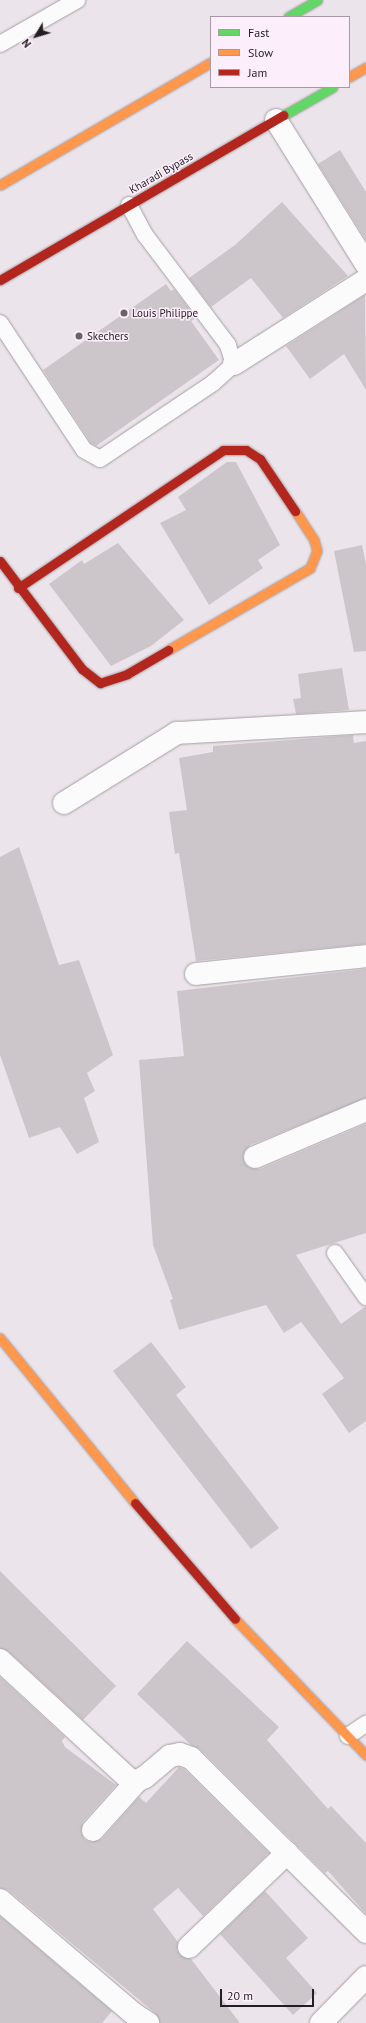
<!DOCTYPE html>
<html>
<head>
<meta charset="utf-8">
<style>
	body { margin:0 }
	#map { position:relative; width:366px; height:2023px; overflow:hidden; background:#ece4eb; font-family:"PT Sans",sans-serif }
	div>[style] { position:absolute }
	[style*='--x'] { left:calc(var(--x)*1px); top:calc(var(--y)*1px); width:calc(var(--w)*1px); rotate:calc(var(--a)*1deg) }
	.building>* { inset:0; background:#ccc6cb }
	.roads { filter:drop-shadow(0 0 1px #a49ea3) drop-shadow(0 0 1px #a49ea3) }
	.lane>* { height:16px; margin:-8px; padding:0 8px; transform-origin:8px; border-radius:8px; background:#fcfbfc }
	.street>* { height:22px; margin:-11px; padding:0 11px; transform-origin:11px; border-radius:11px; background:#fcfbfc }
	.fast>* { height:9px; margin:-4.5px; padding:0 4.5px; transform-origin:4.5px; border-radius:4.5px; background:#63d668 }
	.slow>* { height:9px; margin:-4.5px; padding:0 4.5px; transform-origin:4.5px; border-radius:4.5px; background:#ff974d }
	.jam>* { height:9px; margin:-4.5px; padding:0 4.5px; transform-origin:4.5px; border-radius:4.5px; background:#b3261e }
	.dots>* { width:11px; height:11px; translate:-50% -50%; box-sizing:border-box; border:2px solid #fdeefb; border-radius:50% }
	span { translate:-50% -50%; white-space:nowrap; text-align:center; line-height:1.15; -webkit-text-stroke:3px #fdeefb; paint-order:stroke }
	.street-label { font-size:11px; color:#231e22 }
	.poi-label { font-size:11px; color:#231e22 }
	.left { translate:0 -50%; text-align:left }
	.legend { position:absolute; left:210px; top:16px; width:140px; height:72px; box-sizing:border-box; background:#fdeefb; border:1px solid #a69ba4; margin:0; padding:5px 7px; list-style:none; font-size:12px; color:#231e22 }
	.legend li { display:flex; align-items:center; gap:8px; height:20px }
	.legend b { width:20px; border:1px solid #a69ba4 }
	.north { position:absolute; left:16px; top:16px; width:40px; height:40px; -webkit-text-stroke:3px #fdeefb; paint-order:stroke; rotate:232deg; font-size:11px; font-weight:700; line-height:16px; text-align:center; color:#231e22 }
	.north::after { content:''; display:block; margin:auto; width:14px; height:18px; background:#231e22; clip-path:polygon(50% 0,100% 100%,50% 72%,0 100%) }
	.scale { position:absolute; left:220px; top:1989px; width:94px; height:18px; box-sizing:border-box; border:2px solid #231e22; border-top:0; padding-left:5px; font-size:12px; line-height:14px; white-space:nowrap; color:#231e22; -webkit-text-stroke:3px #fdeefb; paint-order:stroke }
</style>
</head>
<body>
<div id="map">
	<div class="building">
		<div style="clip-path:polygon(340px 150px,366px 192px,366px 240px,318px 164px)"></div>
		<div style="clip-path:polygon(282px 202px,348px 276px,283px 318px,251px 278px,211px 307px,189px 278px,235px 245px)"></div>
		<div style="clip-path:polygon(166px 284px,171px 291px,174px 289px,196px 318px,191px 321px,219px 360px,96px 446px,91px 443px,43px 370px)"></div>
		<div style="clip-path:polygon(365px 295px,366px 390px,344px 354px,310px 379px,286px 346px)"></div>
		<div style="clip-path:polygon(227px 462px,236px 462px,280px 545px,258px 560px,263px 568px,209px 605px,160px 523px,186px 510px,178px 497px)"></div>
		<div style="clip-path:polygon(118px 543px,184px 620px,151px 646px,111px 666px,49px 584px,82px 560px,84px 564px)"></div>
		<div style="clip-path:polygon(362px 545px,366px 564px,366px 651px,354px 652px,334px 551px)"></div>
		<div style="clip-path:polygon(342px 668px,349px 710px,296px 714px,293px 699px,301px 698px,298px 674px)"></div>
		<div style="clip-path:polygon(353px 735px,354px 743px,366px 741px,366px 944px,196px 961px,179px 853px,175px 854px,169px 812px,187px 810px,179px 758px,213px 752px,213px 746px)"></div>
		<div style="clip-path:polygon(19px 847px,59px 965px,79px 960px,113px 1055px,87px 1073px,95px 1091px,84px 1098px,99px 1142px,77px 1154px,60px 1127px,29px 1138px,0 1055px,0 857px)"></div>
		<div style="clip-path:polygon(366px 969px,366px 1098px,250px 1145px,243px 1156px,248px 1167px,260px 1169px,366px 1124px,366px 1233px,296px 1255px,341px 1324px,366px 1306px,366px 1421px,349px 1433px,322px 1394px,344px 1378px,301px 1322px,284px 1333px,266px 1305px,179px 1330px,170px 1300px,173px 1299px,153px 1245px,139px 1060px,184px 1056px,177px 991px)"></div>
		<div style="clip-path:polygon(151px 1342px,186px 1387px,176px 1395px,279px 1528px,251px 1549px,113px 1371px)"></div>
		<div style="clip-path:polygon(0 1571px,116px 1686px,83px 1720px,8px 1651px,0 1648px)"></div>
		<div style="clip-path:polygon(187px 1641px,279px 1727px,267px 1740px,328px 1809px,331px 1806px,366px 1843px,366px 1914px,328px 1871px,325px 1873px,200px 1749px,191px 1745px,137px 1694px)"></div>
		<div style="clip-path:polygon(0 1677px,65px 1737px,62px 1741px,65px 1747px,116px 1785px,83px 1822px,81px 1833px,85px 1840px,91px 1842px,102px 1839px,139px 1797px,146px 1803px,179px 1767px,184px 1769px,269px 1853px,203px 1916px,178px 1888px,153px 1909px,178px 1942px,177px 1950px,180px 1955px,191px 1959px,240px 2023px,160px 2023px,155px 2013px,8px 1890px,0 1888px)"></div>
		<div style="clip-path:polygon(265px 1891px,308px 1938px,286px 1958px,317px 1993px,293px 2015px,220px 1934px)"></div>
		<div style="clip-path:polygon(0 1916px,112px 2011px,102px 2023px,0 2023px)"></div>
	</div>
	<div class="roads">
		<div class="lane">
			<div style="--x:0;--y:44;--w:89;--a:-29.7"></div>
			<div style="--x:0;--y:323;--w:152;--a:56.5"></div>
			<div style="--x:84;--y:450;--w:18;--a:29"></div>
			<div style="--x:100;--y:459;--w:136;--a:-33.9"></div>
			<div style="--x:213;--y:383;--w:28;--a:-42"></div>
			<div style="--x:234;--y:364;--w:20;--a:-108"></div>
			<div style="--x:228;--y:345;--w:138;--a:-127"></div>
			<div style="--x:145;--y:235;--w:34;--a:-118"></div>
			<div style="--x:335;--y:1253;--w:54;--a:54.8"></div>
			<div style="--x:348;--y:1736;--w:22;--a:-34"></div>
		</div>
		<div class="street">
			<div style="--x:276;--y:120;--w:170;--a:58"></div>
			<div style="--x:234;--y:364;--w:156;--a:-32.5"></div>
			<div style="--x:64;--y:803;--w:133;--a:-31.8"></div>
			<div style="--x:177;--y:733;--w:189;--a:-3.3"></div>
			<div style="--x:196;--y:974;--w:171;--a:-6"></div>
			<div style="--x:255;--y:1157;--w:121;--a:-22.9"></div>
			<div style="--x:0;--y:1660;--w:177;--a:42.7"></div>
			<div style="--x:130;--y:1780;--w:7;--a:8"></div>
			<div style="--x:137;--y:1781;--w:9;--a:-27"></div>
			<div style="--x:145;--y:1777;--w:33;--a:-40"></div>
			<div style="--x:170;--y:1756;--w:10;--a:-11"></div>
			<div style="--x:180;--y:1754;--w:12;--a:20"></div>
			<div style="--x:191;--y:1758;--w:247;--a:44.8"></div>
			<div style="--x:93;--y:1830;--w:66;--a:-48.1"></div>
			<div style="--x:0;--y:1900;--w:176;--a:40.4"></div>
			<div style="--x:134;--y:2014;--w:17;--a:33"></div>
			<div style="--x:189;--y:1947;--w:136;--a:-43.8"></div>
			<div style="--x:321;--y:2023;--w:64;--a:-45.6"></div>
		</div>
		<div class="fast">
			<div style="--x:288;--y:17;--w:34;--a:-30"></div>
			<div style="--x:284;--y:115;--w:56;--a:-29.7"></div>
		</div>
		<div class="slow">
			<div style="--x:349;--y:77;--w:20;--a:-30"></div>
			<div style="--x:0;--y:185;--w:244;--a:-30.2"></div>
			<div style="--x:168;--y:650;--w:164;--a:-30"></div>
			<div style="--x:310;--y:568;--w:18;--a:-68"></div>
			<div style="--x:317;--y:551;--w:11;--a:-105"></div>
			<div style="--x:314;--y:540;--w:35;--a:-123"></div>
			<div style="--x:0;--y:1338;--w:213;--a:50.7"></div>
			<div style="--x:235;--y:1619;--w:189;--a:46.1"></div>
		</div>
		<div class="jam">
			<div style="--x:0;--y:280;--w:328;--a:-30.2"></div>
			<div style="--x:0;--y:561;--w:136;--a:52.8"></div>
			<div style="--x:82;--y:669;--w:23;--a:38"></div>
			<div style="--x:100;--y:683;--w:28;--a:-18"></div>
			<div style="--x:127;--y:674;--w:48;--a:-30.3"></div>
			<div style="--x:18;--y:588;--w:247;--a:-33.9"></div>
			<div style="--x:223;--y:450;--w:23;--a:0"></div>
			<div style="--x:246;--y:450;--w:17;--a:33"></div>
			<div style="--x:260;--y:459;--w:63;--a:56.1"></div>
			<div style="--x:135;--y:1503;--w:153;--a:49.2"></div>
		</div>
	</div>
	<div class="dots">
		<div style="left:124px;top:313px;background:#696368"></div>
		<div style="left:79px;top:336px;background:#696368"></div>
	</div>
	<div class="street-label">
		<span style="left:161px;top:173px;rotate:-30deg">Kharadi Bypass</span>
	</div>
	<div class="poi-label">
		<span class="left" style="left:132px;top:313px">Louis Philippe</span>
		<span class="left" style="left:87px;top:336px">Skechers</span>
	</div>
	<ul class="legend">
	<li><b style="height:5px;background:#63d668"></b>Fast</li>
	<li><b style="height:5px;background:#ff974d"></b>Slow</li>
	<li><b style="height:5px;background:#b3261e"></b>Jam</li>
	</ul>
	<div class="north">N</div>
	<div class="scale">20 m</div>
</div>
</body>
</html>
